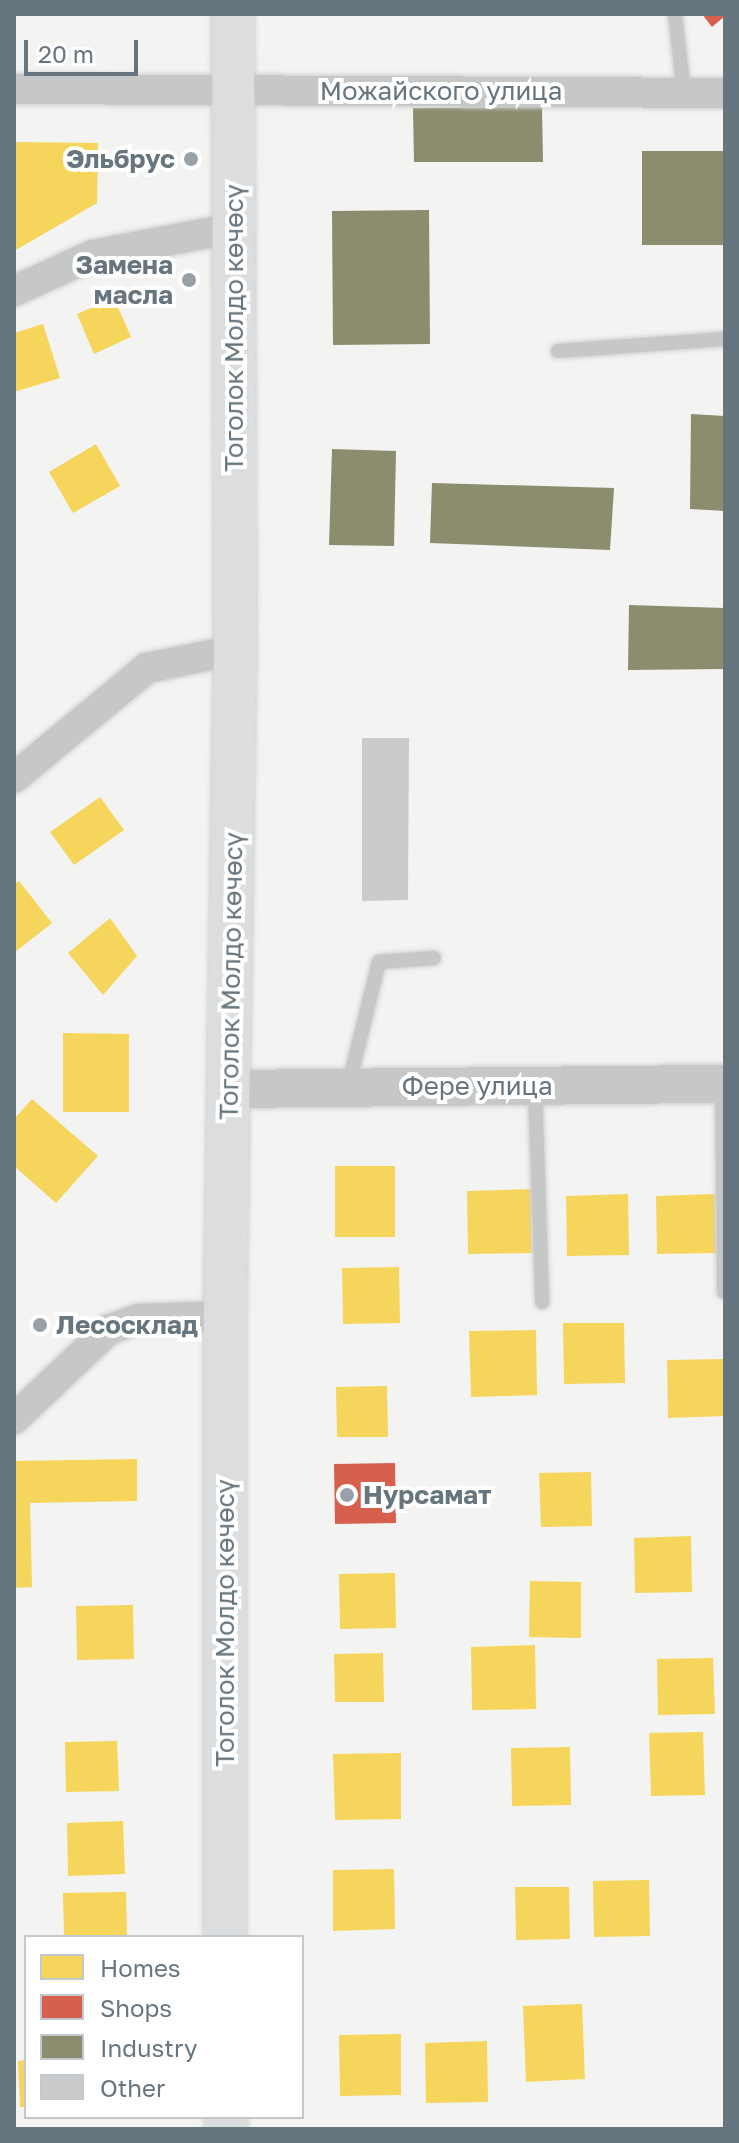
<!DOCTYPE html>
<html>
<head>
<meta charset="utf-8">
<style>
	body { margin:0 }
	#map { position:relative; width:739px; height:2143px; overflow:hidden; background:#f3f3f2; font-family:"Golos Text",sans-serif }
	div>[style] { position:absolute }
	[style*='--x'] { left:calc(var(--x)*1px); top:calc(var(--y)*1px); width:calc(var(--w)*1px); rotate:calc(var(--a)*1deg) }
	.homes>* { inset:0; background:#f6d55c }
	.shops>* { inset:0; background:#d6604d }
	.industry>* { inset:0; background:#8c8c6e }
	.building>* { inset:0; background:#cacbcc }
	.roads { filter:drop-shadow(0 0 2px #cfd0d0) drop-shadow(0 0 2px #cfd0d0) }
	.service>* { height:14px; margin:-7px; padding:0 7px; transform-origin:7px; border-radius:7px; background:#c6c8c8 }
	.minor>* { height:30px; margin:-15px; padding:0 15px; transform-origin:15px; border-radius:15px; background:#c6c8c8 }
	.tertiary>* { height:38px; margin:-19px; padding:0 19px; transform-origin:19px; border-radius:19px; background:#c6c8c8 }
	.secondary>* { height:42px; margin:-21px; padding:0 21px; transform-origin:21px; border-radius:21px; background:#dcddde }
	.dots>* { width:22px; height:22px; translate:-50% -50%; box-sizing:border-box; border:4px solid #fff; border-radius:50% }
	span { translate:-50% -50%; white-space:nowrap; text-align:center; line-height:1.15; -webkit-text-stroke:8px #fff; paint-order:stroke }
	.street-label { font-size:26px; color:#67757f }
	.poi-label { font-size:26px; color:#67757f; font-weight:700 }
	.right { translate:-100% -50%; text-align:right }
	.left { translate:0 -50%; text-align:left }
	.frame { position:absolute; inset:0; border:16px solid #67757f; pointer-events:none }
	.legend { position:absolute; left:24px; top:1935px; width:280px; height:184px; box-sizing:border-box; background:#fff; border:2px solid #c2c8cc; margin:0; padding:10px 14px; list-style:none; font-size:24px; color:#67757f }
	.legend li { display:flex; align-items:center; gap:16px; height:40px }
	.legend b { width:40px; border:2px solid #c2c8cc }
	.scale { position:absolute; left:24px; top:40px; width:114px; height:36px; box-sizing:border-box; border:4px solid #67757f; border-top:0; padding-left:10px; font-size:24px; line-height:28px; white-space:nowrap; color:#67757f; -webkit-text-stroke:6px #fff; paint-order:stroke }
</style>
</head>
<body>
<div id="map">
	<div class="homes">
		<div style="clip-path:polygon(14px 142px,98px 143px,97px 203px,14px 251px)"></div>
		<div style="clip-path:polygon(114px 298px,131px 337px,94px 354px,77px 314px)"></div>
		<div style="clip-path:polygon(43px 324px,60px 378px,14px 392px,14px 333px)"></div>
		<div style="clip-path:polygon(96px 444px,120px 486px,73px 513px,49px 472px)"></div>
		<div style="clip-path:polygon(100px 797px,124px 830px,74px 865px,50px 832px)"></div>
		<div style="clip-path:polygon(19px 881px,52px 923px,14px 953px,14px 884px)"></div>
		<div style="clip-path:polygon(110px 918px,137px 956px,103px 995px,68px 953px)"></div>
		<div style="clip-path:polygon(63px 1033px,129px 1034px,129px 1112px,63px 1112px)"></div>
		<div style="clip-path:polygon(32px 1099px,98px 1156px,56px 1203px,14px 1166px,14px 1119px)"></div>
		<div style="clip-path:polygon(335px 1166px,395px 1166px,395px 1237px,335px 1237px)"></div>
		<div style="clip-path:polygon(531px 1189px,532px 1253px,468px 1254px,467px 1191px)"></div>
		<div style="clip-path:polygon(628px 1194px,629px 1255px,567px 1256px,566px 1196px)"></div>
		<div style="clip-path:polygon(715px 1194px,716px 1253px,657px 1254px,656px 1196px)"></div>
		<div style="clip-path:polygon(399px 1267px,400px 1323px,343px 1324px,342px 1268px)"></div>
		<div style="clip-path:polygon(563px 1323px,624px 1323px,625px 1383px,564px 1384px)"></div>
		<div style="clip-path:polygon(536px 1330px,537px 1395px,471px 1397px,469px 1331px)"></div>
		<div style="clip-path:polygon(725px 1359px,725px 1416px,668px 1418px,667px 1360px)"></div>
		<div style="clip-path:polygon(387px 1386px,388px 1437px,337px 1437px,336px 1387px)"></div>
		<div style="clip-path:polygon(137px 1459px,137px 1501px,30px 1503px,32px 1587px,14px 1588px,14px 1461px)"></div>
		<div style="clip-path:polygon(591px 1472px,592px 1526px,541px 1527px,539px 1473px)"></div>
		<div style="clip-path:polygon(691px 1536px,692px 1592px,635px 1593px,634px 1538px)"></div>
		<div style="clip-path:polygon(395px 1573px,396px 1628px,340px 1629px,339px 1574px)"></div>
		<div style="clip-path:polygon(530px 1581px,581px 1582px,581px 1638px,529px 1637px)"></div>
		<div style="clip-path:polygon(133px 1605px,134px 1659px,77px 1660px,76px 1606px)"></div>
		<div style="clip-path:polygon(535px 1645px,536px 1709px,472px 1710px,471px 1647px)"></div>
		<div style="clip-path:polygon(383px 1653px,384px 1702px,335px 1702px,334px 1654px)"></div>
		<div style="clip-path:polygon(713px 1658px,715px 1714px,658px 1715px,657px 1659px)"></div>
		<div style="clip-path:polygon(703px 1732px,705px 1795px,651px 1796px,649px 1733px)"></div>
		<div style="clip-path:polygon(117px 1741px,119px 1791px,66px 1792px,65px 1742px)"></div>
		<div style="clip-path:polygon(570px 1747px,571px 1805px,512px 1806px,511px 1748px)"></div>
		<div style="clip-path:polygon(401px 1753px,401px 1819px,335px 1820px,333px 1754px)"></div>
		<div style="clip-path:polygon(123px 1821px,125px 1874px,68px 1876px,67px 1823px)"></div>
		<div style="clip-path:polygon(394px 1869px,395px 1929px,333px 1931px,333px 1870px)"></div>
		<div style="clip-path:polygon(649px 1880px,650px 1936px,594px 1937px,593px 1881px)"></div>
		<div style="clip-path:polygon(515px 1887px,569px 1887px,570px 1939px,516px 1940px)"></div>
		<div style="clip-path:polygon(126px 1892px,127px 1937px,64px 1937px,63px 1893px)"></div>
		<div style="clip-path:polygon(582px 2004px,585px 2079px,526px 2082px,523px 2006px)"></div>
		<div style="clip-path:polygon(401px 2034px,401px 2095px,340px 2096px,339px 2035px)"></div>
		<div style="clip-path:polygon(487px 2041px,488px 2102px,426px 2103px,425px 2043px)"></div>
		<div style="clip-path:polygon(26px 2060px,26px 2107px,20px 2107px,18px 2061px)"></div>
	</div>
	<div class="shops">
		<div style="clip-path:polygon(702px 14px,725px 14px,725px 16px,712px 27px)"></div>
		<div style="clip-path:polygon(395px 1463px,396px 1523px,335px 1524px,334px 1464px)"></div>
	</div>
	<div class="industry">
		<div style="clip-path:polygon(542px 107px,543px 162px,414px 162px,413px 108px)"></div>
		<div style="clip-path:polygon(642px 151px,725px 151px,725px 245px,642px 245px)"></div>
		<div style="clip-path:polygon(429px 210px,430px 344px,333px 345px,332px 211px)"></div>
		<div style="clip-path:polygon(691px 414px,725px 416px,725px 511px,690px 509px)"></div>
		<div style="clip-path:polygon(332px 449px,396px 451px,394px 546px,329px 545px)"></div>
		<div style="clip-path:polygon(432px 483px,614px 488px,610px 550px,430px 543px)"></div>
		<div style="clip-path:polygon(629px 605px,725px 608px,725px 669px,628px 670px)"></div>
	</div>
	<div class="building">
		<div style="clip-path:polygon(362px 738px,409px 738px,408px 900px,362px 901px)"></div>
	</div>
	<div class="roads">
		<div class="service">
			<div style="--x:675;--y:14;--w:80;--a:83.5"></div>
			<div style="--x:558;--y:351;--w:167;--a:-4.1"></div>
			<div style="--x:722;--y:1085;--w:207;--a:89.4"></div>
			<div style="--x:535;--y:1086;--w:216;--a:88.1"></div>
			<div style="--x:348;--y:1087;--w:129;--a:-76.1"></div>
			<div style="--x:379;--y:962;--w:55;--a:-4.2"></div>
		</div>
		<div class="minor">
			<div style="--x:14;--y:89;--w:711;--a:0.32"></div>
			<div style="--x:14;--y:291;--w:87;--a:-24.5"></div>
			<div style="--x:93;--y:255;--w:143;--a:-10.9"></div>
			<div style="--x:14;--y:778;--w:173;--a:-39.6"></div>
			<div style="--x:147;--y:668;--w:90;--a:-11.6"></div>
			<div style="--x:14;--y:1419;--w:129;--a:-43.4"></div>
			<div style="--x:108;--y:1330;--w:32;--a:-20"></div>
			<div style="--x:138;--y:1319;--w:87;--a:-2"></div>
		</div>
		<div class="tertiary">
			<div style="--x:229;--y:1089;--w:496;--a:-0.6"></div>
		</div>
		<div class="secondary">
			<div style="--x:225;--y:1937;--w:621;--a:-90"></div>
			<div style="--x:225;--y:1316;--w:666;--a:-89.14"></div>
			<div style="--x:235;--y:650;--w:636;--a:-90.18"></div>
			<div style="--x:226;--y:2117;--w:12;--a:90"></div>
		</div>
	</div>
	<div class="dots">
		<div style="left:191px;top:159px;background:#98a1a7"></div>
		<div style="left:189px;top:280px;background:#98a1a7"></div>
		<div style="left:40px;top:1325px;background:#98a1a7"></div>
		<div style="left:347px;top:1495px;background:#98a1a7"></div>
	</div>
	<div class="street-label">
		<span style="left:441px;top:91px">Можайского улица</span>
		<span style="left:234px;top:328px;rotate:-90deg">Тоголок Молдо көчөсү</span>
		<span style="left:231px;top:976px;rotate:-89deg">Тоголок Молдо көчөсү</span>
		<span style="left:477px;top:1086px">Фере улица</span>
		<span style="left:225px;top:1623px;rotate:-90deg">Тоголок Молдо көчөсү</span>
	</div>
	<div class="poi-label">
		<span class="right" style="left:175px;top:159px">Эльбрус</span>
		<span class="right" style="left:173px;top:280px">Замена<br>масла</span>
		<span class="left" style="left:56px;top:1325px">Лесосклад</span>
		<span class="left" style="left:363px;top:1495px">Нурсамат</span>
	</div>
	<div class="frame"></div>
	<ul class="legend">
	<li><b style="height:22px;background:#f6d55c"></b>Homes</li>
	<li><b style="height:22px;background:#d6604d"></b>Shops</li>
	<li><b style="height:22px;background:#8c8c6e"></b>Industry</li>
	<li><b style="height:22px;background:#cacbcc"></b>Other</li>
	</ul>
	<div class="scale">20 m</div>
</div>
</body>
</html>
